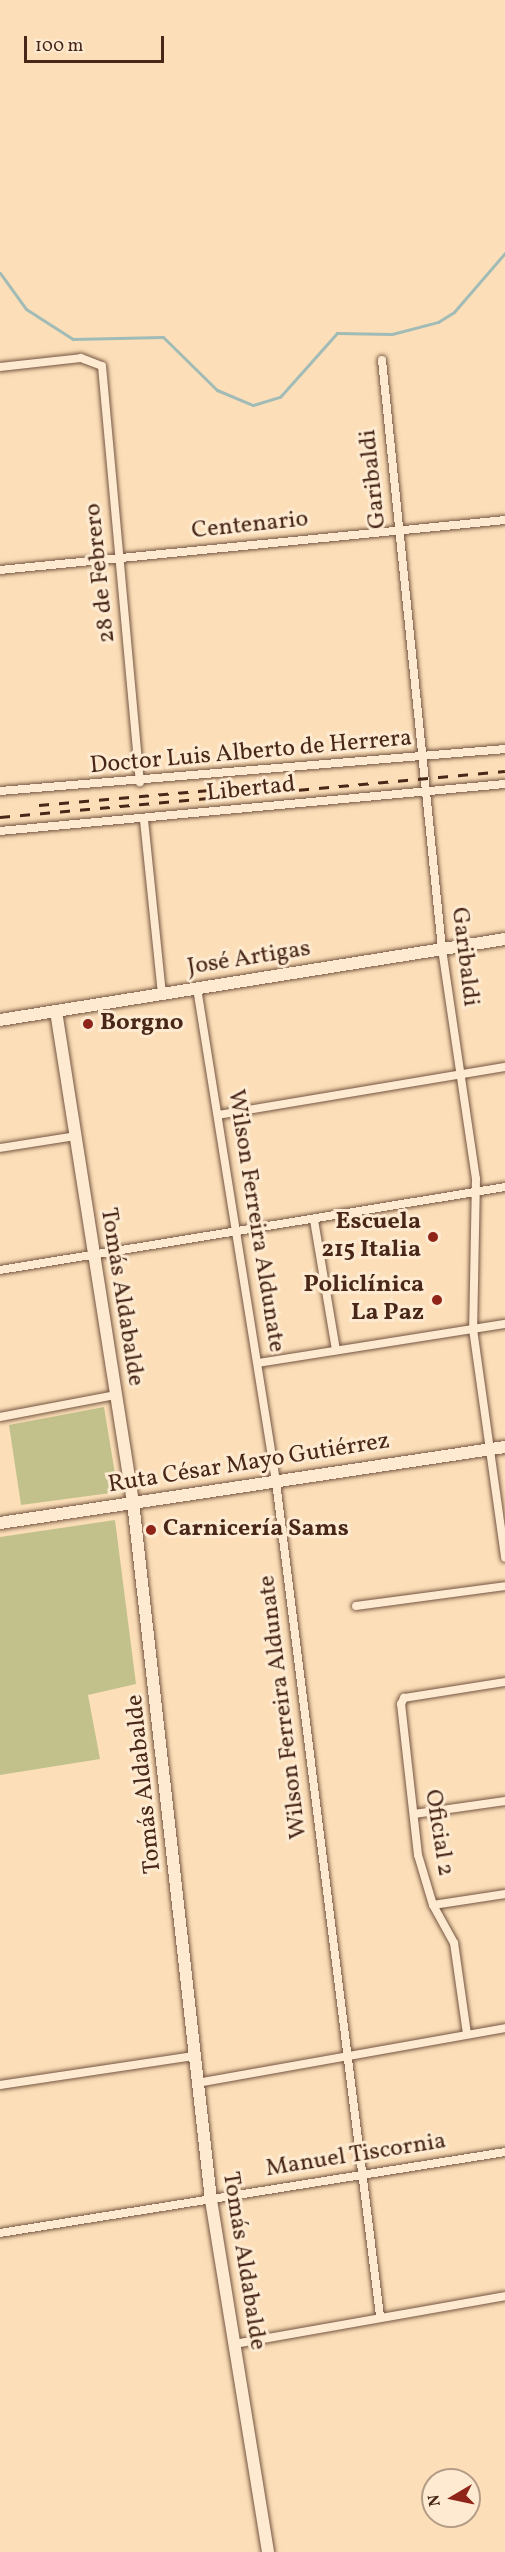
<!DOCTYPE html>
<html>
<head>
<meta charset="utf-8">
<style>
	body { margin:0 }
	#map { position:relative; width:505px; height:2552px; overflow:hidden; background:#fcdfb8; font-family:Vollkorn,serif }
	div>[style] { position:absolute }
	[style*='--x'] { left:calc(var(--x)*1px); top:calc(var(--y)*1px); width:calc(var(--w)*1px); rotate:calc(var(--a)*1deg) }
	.green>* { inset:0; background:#c3c18b }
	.stream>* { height:3px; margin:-1.5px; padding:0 1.5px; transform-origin:1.5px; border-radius:1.5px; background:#a1bbb6 }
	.roads { filter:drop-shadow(0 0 2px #755541) drop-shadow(0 0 2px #755541) }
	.street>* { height:8px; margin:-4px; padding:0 4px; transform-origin:4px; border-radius:4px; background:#fdead1 }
	.secondary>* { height:12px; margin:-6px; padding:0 6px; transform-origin:6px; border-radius:6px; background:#fdead1 }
	.rail>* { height:3px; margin-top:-1.5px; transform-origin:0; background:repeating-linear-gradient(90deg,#482719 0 10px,transparent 0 20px) }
	.dots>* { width:16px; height:16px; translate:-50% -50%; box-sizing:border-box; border:3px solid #fdead1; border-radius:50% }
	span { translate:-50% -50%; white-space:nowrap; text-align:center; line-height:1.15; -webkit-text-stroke:6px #fdead1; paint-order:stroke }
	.street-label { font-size:24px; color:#482719 }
	.poi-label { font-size:24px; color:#482719; font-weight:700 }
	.left { translate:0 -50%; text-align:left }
	.right { translate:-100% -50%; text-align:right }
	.north { position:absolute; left:421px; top:2468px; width:60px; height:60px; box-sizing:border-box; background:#fdead1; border:2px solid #b59c87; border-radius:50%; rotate:261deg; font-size:16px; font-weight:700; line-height:24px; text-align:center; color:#482719 }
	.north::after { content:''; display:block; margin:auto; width:21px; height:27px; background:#8f2418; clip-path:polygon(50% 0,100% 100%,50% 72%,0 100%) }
	.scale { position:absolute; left:24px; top:36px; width:140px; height:27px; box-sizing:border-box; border:3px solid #482719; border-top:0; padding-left:8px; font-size:18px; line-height:21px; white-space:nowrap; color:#482719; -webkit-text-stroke:4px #fdead1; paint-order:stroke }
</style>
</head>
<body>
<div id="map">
	<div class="green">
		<div style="clip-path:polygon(104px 1407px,118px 1492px,21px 1505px,9px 1425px)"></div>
		<div style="clip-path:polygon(115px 1520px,136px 1684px,88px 1695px,100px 1759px,0 1775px,0 1537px)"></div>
	</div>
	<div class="stream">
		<div style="--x:0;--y:273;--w:44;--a:54.2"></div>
		<div style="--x:26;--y:309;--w:56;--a:32.6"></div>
		<div style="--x:73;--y:339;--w:90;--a:-1.3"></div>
		<div style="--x:163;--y:337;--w:76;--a:44.5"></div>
		<div style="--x:217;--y:390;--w:39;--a:23"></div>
		<div style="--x:253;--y:405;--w:28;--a:-17"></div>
		<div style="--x:280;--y:397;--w:86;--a:-48.3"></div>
		<div style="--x:337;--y:333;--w:55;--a:1"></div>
		<div style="--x:392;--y:334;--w:48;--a:-14.6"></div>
		<div style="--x:438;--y:322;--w:19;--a:-32"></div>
		<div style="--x:454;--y:312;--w:78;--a:-49.2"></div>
	</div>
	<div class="roads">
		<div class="street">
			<div style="--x:382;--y:360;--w:592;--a:84.18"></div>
			<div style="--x:442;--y:949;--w:232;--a:81.6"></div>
			<div style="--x:476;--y:1179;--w:150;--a:91.1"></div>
			<div style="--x:473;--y:1329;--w:231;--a:82"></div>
			<div style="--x:0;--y:367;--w:81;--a:-6.3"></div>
			<div style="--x:81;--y:358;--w:22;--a:21"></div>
			<div style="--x:102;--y:366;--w:418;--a:84.8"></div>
			<div style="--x:0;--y:570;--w:507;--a:-5.65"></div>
			<div style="--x:0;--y:791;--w:507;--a:-4.75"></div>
			<div style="--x:144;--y:820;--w:175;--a:84.1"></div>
			<div style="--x:0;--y:831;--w:507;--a:-5.32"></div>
			<div style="--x:197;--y:988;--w:500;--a:80.91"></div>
			<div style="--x:276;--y:1482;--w:840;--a:82.89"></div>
			<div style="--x:218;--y:1115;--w:291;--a:-9.5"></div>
			<div style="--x:0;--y:1148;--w:77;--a:-9"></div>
			<div style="--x:314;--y:1220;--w:132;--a:80.4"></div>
			<div style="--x:0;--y:1270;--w:512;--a:-9.33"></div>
			<div style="--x:258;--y:1363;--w:250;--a:-9"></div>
			<div style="--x:0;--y:1417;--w:117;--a:-10.8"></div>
			<div style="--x:356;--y:1606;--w:150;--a:-7.6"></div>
			<div style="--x:414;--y:1814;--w:92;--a:-8.1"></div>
			<div style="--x:433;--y:1905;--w:73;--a:-8.7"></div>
			<div style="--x:467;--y:2034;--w:92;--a:-98.1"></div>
			<div style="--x:454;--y:1943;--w:43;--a:-118.9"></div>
			<div style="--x:433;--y:1905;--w:52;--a:-106.7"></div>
			<div style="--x:418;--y:1855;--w:152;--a:-96.4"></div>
			<div style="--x:401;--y:1704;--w:7;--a:-63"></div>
			<div style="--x:404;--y:1698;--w:102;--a:-9"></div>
			<div style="--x:197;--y:2083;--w:313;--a:-10.1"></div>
			<div style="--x:0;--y:2085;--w:196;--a:-8.5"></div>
			<div style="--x:0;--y:2233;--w:511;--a:-9.11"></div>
			<div style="--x:234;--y:2344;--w:275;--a:-10"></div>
		</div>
		<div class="secondary">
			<div style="--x:56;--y:1011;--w:497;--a:81.1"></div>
			<div style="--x:133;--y:1502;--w:702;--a:83.62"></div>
			<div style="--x:211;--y:2200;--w:357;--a:80.8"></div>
			<div style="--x:0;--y:1020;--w:511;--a:-9.11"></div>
			<div style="--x:0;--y:1523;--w:511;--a:-8.56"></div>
		</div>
	</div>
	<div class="rail">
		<div style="--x:39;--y:805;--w:183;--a:-5"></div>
		<div style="--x:0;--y:817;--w:507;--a:-5.2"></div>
	</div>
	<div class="dots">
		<div style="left:88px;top:1024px;background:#8f2418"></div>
		<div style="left:433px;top:1237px;background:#8f2418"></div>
		<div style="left:437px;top:1300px;background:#8f2418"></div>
		<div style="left:151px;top:1530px;background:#8f2418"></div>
	</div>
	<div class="street-label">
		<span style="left:374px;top:479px;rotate:-96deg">Garibaldi</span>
		<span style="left:250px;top:526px;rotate:-6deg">Centenario</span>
		<span style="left:101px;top:573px;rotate:-96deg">28 de Febrero</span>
		<span style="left:251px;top:753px;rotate:-5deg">Doctor Luis Alberto de Herrera</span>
		<span style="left:251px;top:790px;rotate:-6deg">Libertad</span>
		<span style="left:464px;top:957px;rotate:83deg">Garibaldi</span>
		<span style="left:249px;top:959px;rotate:-9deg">José Artigas</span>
		<span style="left:255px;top:1221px;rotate:81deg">Wilson Ferreira Aldunate</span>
		<span style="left:121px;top:1297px;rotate:81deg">Tomás Aldabalde</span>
		<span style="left:249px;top:1464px;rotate:-9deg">Ruta César Mayo Gutiérrez</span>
		<span style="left:284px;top:1707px;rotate:-97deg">Wilson Ferreira Aldunate</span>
		<span style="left:145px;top:1784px;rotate:-96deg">Tomás Aldabalde</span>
		<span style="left:438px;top:1833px;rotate:81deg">Oficial 2</span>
		<span style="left:356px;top:2156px;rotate:-9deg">Manuel Tiscornia</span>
		<span style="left:243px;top:2261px;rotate:81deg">Tomás Aldabalde</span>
	</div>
	<div class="poi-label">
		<span class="left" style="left:100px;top:1024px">Borgno</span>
		<span class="right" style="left:421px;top:1237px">Escuela<br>215 Italia</span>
		<span class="right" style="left:424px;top:1300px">Policlínica<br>La Paz</span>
		<span class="left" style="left:163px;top:1530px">Carnicería Sams</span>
	</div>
	<div class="north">N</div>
	<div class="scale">100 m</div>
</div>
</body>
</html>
